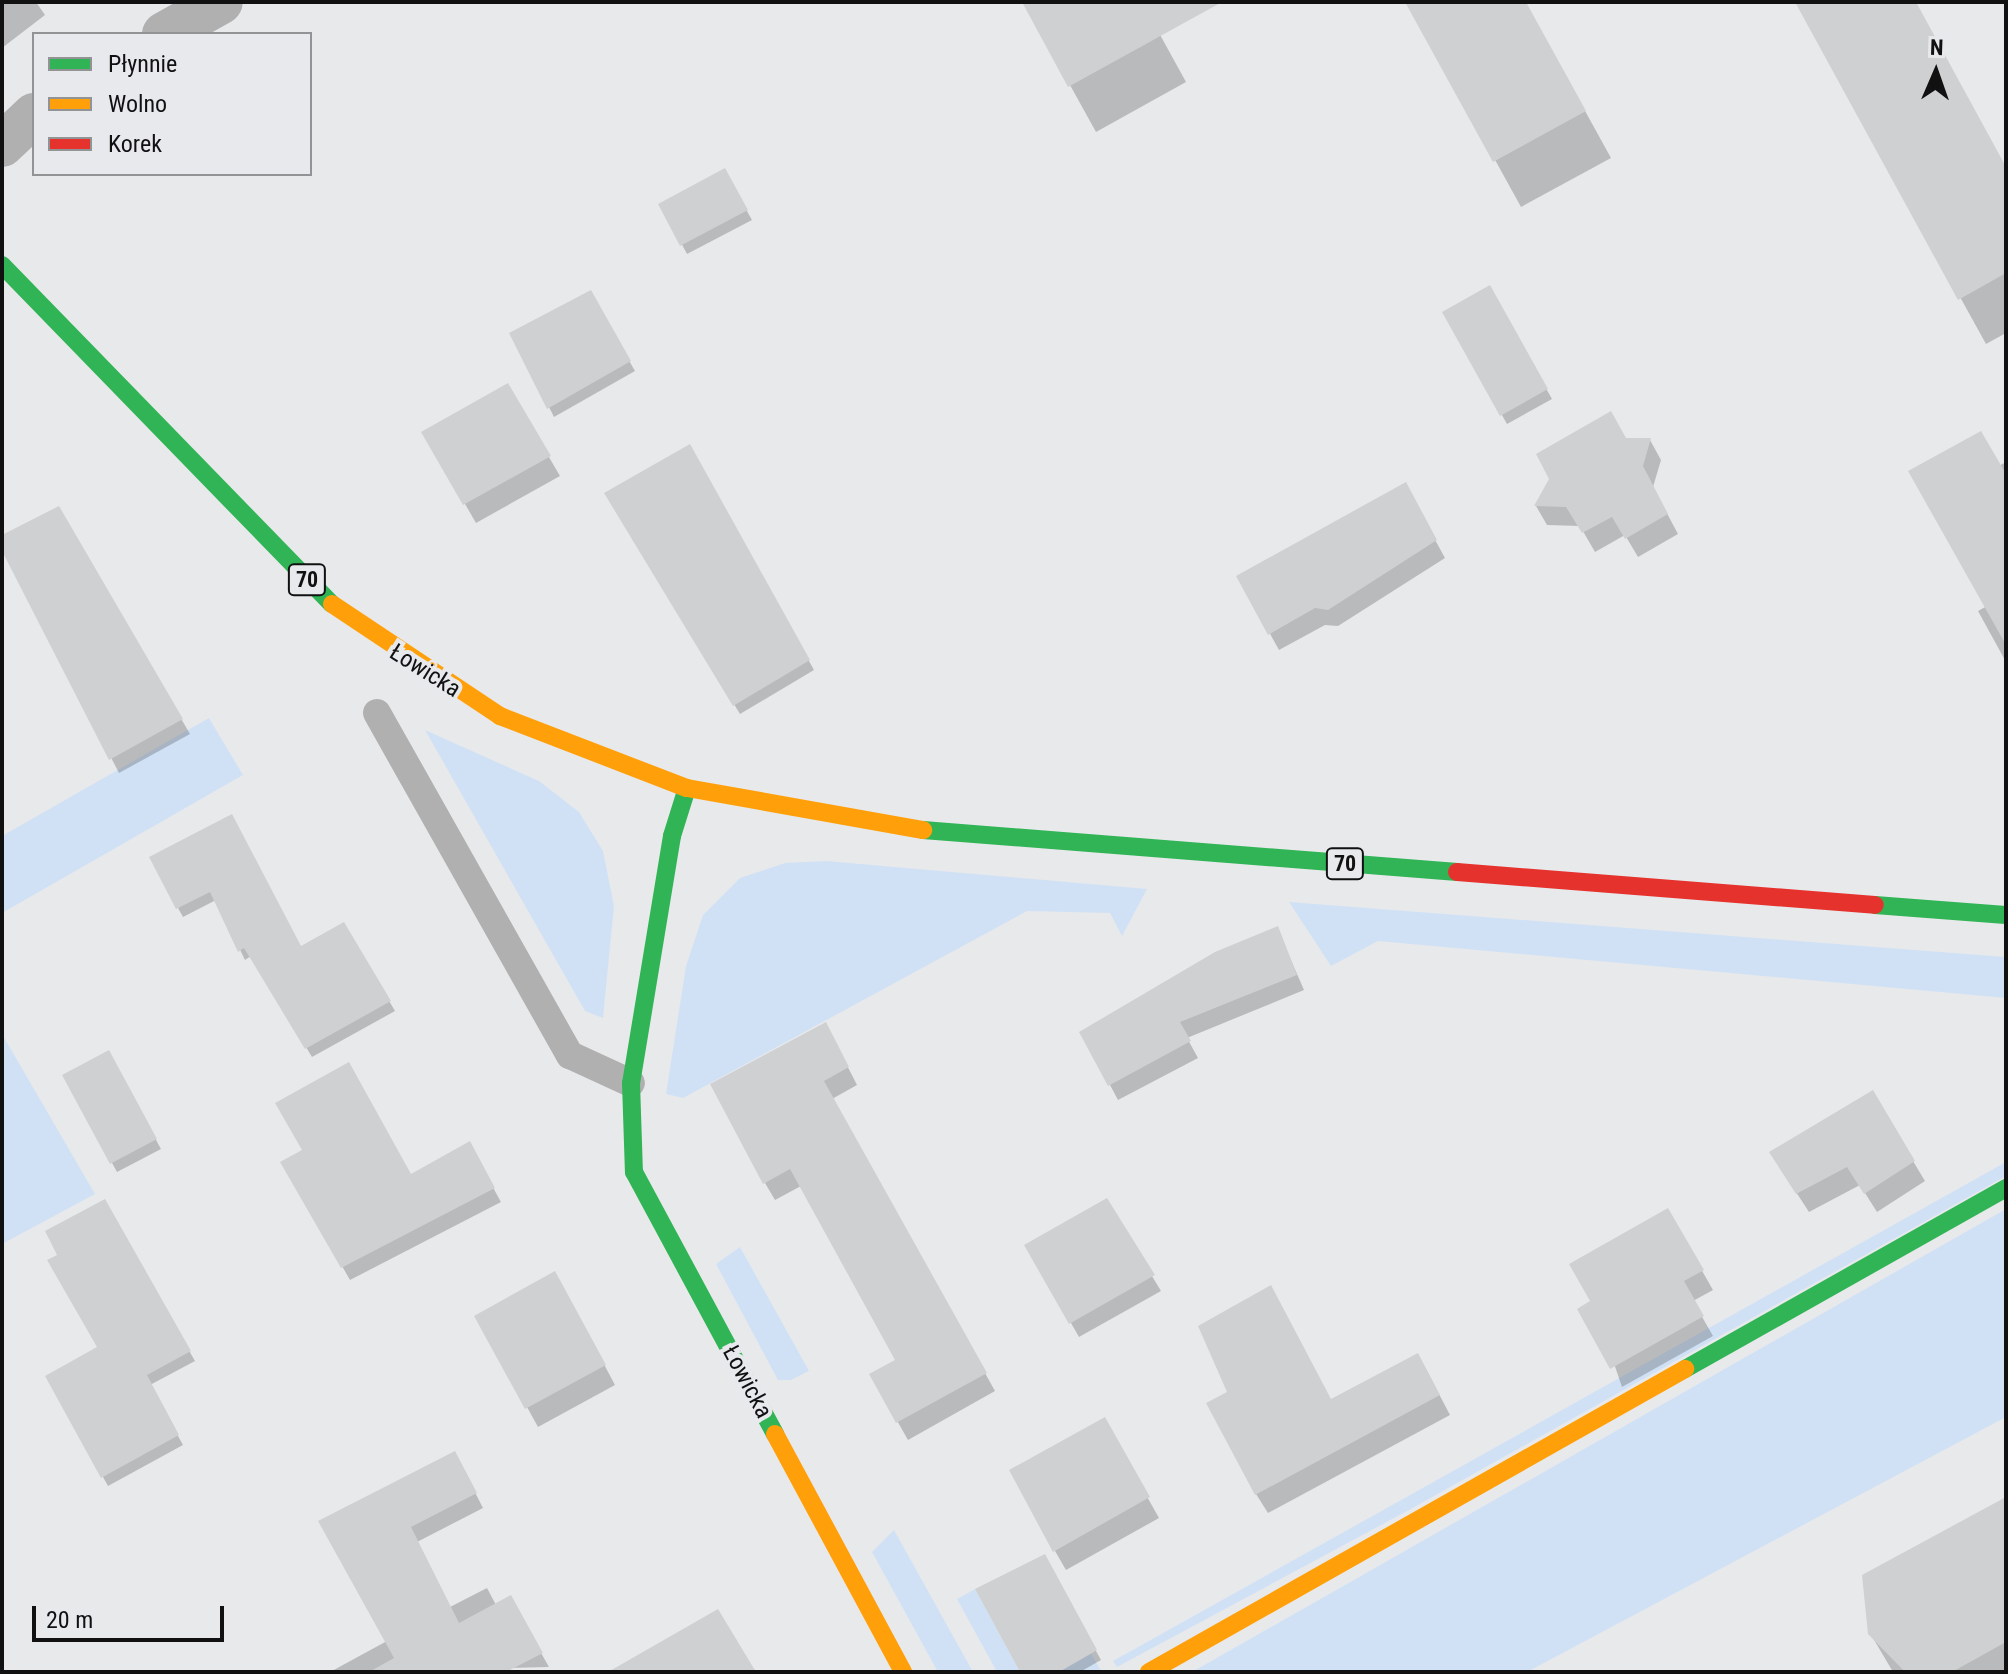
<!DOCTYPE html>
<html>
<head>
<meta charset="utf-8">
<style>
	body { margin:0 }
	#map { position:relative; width:2008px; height:1674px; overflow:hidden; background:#e8e9eb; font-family:"Roboto Condensed",sans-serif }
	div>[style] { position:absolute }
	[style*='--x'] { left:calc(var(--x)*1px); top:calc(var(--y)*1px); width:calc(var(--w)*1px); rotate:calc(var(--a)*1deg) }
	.green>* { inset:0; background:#d1e1f5 }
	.shadow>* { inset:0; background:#0003 }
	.building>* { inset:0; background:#cfd0d1 }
	.lane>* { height:28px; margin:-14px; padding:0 14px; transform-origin:14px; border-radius:14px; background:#b0b0b0 }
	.street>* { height:44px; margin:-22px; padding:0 22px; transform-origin:22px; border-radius:22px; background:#b0b0b0 }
	.fast>* { height:18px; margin:-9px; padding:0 9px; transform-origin:9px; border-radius:9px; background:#30b455 }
	.slow>* { height:18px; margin:-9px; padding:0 9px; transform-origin:9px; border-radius:9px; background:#ff9f0a }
	.jam>* { height:18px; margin:-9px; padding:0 9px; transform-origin:9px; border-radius:9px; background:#e5322d }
	span { translate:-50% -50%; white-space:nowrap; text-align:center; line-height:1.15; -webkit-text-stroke:8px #e7e9ec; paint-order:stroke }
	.shield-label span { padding:2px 6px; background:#e7e9ec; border:2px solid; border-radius:6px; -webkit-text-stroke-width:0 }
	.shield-label { font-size:22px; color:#111112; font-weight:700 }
	.street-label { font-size:24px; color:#111112 }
	.frame { position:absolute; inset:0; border:4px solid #111112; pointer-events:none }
	.legend { position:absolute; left:32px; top:32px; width:280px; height:144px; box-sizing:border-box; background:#e7e9ec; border:2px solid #919395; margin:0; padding:10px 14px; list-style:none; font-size:24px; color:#111112 }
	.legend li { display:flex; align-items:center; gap:16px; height:40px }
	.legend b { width:40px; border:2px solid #919395 }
	.north { position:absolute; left:1896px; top:32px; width:80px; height:80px; -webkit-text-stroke:6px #e7e9ec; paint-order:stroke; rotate:2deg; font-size:22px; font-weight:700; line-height:32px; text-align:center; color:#111112 }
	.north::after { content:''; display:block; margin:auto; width:28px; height:36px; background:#111112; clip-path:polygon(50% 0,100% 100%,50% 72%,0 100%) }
	.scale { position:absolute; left:32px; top:1606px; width:192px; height:36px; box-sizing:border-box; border:4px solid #111112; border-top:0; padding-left:10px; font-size:24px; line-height:28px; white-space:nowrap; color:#111112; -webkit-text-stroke:6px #e7e9ec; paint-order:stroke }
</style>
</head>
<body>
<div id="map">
	<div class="green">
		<div style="clip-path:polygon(209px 718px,243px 775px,2px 913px,2px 836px)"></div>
		<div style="clip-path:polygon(425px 730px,539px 781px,579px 812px,603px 851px,614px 906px,603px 1018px,585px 1011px)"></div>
		<div style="clip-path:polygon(826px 861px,1147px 889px,1122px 936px,1110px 913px,1027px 911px,683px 1098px,666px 1094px,686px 966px,703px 915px,740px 878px,785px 863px)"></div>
		<div style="clip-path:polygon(1289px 902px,2006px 957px,2006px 998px,1378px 941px,1331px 966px)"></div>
		<div style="clip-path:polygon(2px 1034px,95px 1194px,2px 1244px)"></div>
		<div style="clip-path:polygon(2006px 1162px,2006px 1176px,1409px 1510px,1117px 1667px,1113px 1661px)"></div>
		<div style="clip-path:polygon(2006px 1209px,2006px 1417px,1527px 1672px,1192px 1672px)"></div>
		<div style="clip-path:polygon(740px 1247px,809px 1371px,791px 1380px,778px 1380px,716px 1264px)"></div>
		<div style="clip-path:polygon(894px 1530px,973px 1672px,938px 1672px,872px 1552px)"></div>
		<div style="clip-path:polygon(975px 1589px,1020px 1672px,997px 1672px,957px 1599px)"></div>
		<div style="clip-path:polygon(1091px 1654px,1102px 1672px,1059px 1672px)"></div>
	</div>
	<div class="shadow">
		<div style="clip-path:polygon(2px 2px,36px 2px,45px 15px,2px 48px)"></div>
		<div style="clip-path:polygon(1024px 2px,1142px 2px,1186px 82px,1096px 132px)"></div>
		<div style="clip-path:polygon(1408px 2px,1525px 2px,1611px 158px,1521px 207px)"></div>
		<div style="clip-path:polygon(1797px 2px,1915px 2px,2006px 168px,2006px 333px,1986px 344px)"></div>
		<div style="clip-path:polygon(724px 170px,752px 220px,687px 254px,661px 205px)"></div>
		<div style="clip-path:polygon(1489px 288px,1552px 399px,1507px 424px,1445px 313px)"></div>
		<div style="clip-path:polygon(590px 293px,635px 371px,554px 417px,512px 334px)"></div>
		<div style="clip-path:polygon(507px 385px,560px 476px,476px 523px,424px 433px)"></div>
		<div style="clip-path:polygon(1625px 440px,1650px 440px,1661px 460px,1653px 487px,1678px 534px,1638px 557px,1625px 535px,1595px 552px,1580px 526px,1547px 525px,1536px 506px)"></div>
		<div style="clip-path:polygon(689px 447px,814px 670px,740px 714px,606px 494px)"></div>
		<div style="clip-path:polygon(2006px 462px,2006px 662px,1978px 611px,1987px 606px,1999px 466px)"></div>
		<div style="clip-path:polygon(1405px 485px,1445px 558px,1338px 626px,1325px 625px,1279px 650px,1238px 576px)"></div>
		<div style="clip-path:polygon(58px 508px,190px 734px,119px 773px,2px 547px,2px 538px)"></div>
		<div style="clip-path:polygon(231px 817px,300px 948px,344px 925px,395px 1011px,312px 1057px,251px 956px,245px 960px,216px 900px,183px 917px,178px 908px)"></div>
		<div style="clip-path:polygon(1277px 928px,1304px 990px,1187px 1038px,1198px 1058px,1118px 1100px,1110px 1085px)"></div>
		<div style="clip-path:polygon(835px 1042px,857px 1085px,832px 1099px,995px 1391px,908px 1440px,871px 1375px,898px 1360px,801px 1186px,775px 1200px,765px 1183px)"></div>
		<div style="clip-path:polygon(108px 1052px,161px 1149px,117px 1172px,64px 1075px)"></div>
		<div style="clip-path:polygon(1872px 1093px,1925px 1181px,1877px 1212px,1860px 1185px,1809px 1212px,1783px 1172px)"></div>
		<div style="clip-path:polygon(469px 1144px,501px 1202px,350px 1280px,283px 1163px,305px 1151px,411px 1176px)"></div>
		<div style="clip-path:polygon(1106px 1200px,1161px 1291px,1079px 1337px,1027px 1246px)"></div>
		<div style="clip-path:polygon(104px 1202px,195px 1361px,150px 1385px,183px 1445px,108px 1486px,47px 1376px,100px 1348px,60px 1256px)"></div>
		<div style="clip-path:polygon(1668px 1211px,1713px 1290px,1693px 1301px,1713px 1336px,1622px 1387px,1593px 1302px)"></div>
		<div style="clip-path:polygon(566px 1293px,615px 1385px,538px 1427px,477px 1316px)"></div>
		<div style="clip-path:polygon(1429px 1375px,1450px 1415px,1268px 1513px,1256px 1494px)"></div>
		<div style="clip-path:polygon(1104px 1420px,1159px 1518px,1066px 1570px,1055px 1551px)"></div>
		<div style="clip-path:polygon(462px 1467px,483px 1508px,417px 1542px,450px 1607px,487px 1588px,496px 1605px,510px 1598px,549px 1667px,330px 1672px,387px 1641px,321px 1522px)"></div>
		<div style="clip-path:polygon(2006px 1499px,2006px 1672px,1893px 1672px,1870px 1633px)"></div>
		<div style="clip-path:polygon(1044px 1556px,1101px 1660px,1080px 1672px,1022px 1672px)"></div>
	</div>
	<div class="building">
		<div style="clip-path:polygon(1022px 2px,1222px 2px,1068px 87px)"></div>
		<div style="clip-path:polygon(1405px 2px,1526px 2px,1586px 111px,1493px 162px)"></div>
		<div style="clip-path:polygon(1795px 2px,1916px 2px,2006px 167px,2006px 273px,1958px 300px)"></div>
		<div style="clip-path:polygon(725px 168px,748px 210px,680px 246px,658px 204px)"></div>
		<div style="clip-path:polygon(1490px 285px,1548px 389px,1500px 416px,1442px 312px)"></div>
		<div style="clip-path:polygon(591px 290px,631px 361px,547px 409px,509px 333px)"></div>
		<div style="clip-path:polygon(508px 383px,551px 456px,463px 505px,421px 432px)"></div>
		<div style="clip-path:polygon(1611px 411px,1626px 438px,1651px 438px,1643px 466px,1668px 514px,1625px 539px,1612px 517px,1582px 533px,1566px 507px,1534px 506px,1549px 479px,1536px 454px)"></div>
		<div style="clip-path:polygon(1981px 431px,2006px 474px,2006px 645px,1908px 471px)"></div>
		<div style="clip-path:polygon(690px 444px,810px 660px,733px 706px,604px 493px)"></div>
		<div style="clip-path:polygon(1406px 482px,1437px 540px,1328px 610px,1315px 608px,1268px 635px,1236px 576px)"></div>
		<div style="clip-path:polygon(59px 506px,183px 719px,109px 760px,2px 551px,2px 535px)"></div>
		<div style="clip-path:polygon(232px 814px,301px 946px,344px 922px,391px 1001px,305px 1049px,244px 948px,238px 952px,210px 892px,176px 909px,149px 857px)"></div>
		<div style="clip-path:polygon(1278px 926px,1297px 975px,1180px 1022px,1191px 1041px,1108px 1086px,1079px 1032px,1215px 952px)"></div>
		<div style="clip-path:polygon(826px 1022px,849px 1067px,824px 1081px,987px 1373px,896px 1423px,869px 1374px,895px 1360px,790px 1169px,763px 1184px,710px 1084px)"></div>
		<div style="clip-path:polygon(109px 1050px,157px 1139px,110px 1164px,62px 1075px)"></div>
		<div style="clip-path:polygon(349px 1062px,411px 1174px,470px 1141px,495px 1188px,341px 1268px,280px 1162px,302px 1150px,275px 1103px)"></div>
		<div style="clip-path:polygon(1873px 1090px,1915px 1161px,1864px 1194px,1847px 1167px,1796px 1194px,1769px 1152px)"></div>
		<div style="clip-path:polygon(1107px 1198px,1155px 1275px,1069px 1324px,1024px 1245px)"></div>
		<div style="clip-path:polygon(105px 1199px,191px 1351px,147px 1375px,179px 1435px,101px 1478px,45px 1376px,97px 1347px,47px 1260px,57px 1255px,45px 1231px)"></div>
		<div style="clip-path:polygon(1668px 1208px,1704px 1270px,1684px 1281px,1704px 1316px,1610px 1369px,1577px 1309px,1590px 1301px,1569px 1264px)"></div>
		<div style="clip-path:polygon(555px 1271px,606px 1365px,525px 1409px,474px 1316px)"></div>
		<div style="clip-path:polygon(1271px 1285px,1331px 1399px,1418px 1353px,1440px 1395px,1255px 1495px,1206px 1403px,1227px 1392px,1198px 1326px)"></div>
		<div style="clip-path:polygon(1105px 1417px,1150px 1497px,1053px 1552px,1009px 1470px)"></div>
		<div style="clip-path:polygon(455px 1451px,477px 1493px,411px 1527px,459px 1623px,511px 1595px,543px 1653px,506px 1672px,369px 1672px,394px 1658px,318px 1521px)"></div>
		<div style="clip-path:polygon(2006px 1497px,2006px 1642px,1952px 1672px,1905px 1672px,1868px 1634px,1862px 1575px)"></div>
		<div style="clip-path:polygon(1045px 1554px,1097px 1650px,1059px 1672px,1020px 1672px,975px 1589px)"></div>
		<div style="clip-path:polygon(718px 1609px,756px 1672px,608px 1672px)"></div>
	</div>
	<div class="lane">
		<div style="--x:377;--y:713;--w:393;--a:60.6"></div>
		<div style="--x:570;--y:1055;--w:67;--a:24.7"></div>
	</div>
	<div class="street">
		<div style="--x:164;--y:34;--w:65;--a:-29.3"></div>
		<div style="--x:2;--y:145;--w:44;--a:-43.2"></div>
	</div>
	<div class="fast">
		<div style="--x:2;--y:265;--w:473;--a:45.8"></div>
		<div style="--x:687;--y:788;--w:50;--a:107.4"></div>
		<div style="--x:672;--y:836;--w:250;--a:99.4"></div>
		<div style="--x:631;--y:1083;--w:89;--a:88.1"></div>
		<div style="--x:634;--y:1172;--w:298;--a:61.7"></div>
		<div style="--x:923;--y:830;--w:536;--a:4.5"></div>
		<div style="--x:1875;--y:905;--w:131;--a:4.4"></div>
		<div style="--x:1685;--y:1369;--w:369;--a:-29.4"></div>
	</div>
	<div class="slow">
		<div style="--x:332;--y:604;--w:202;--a:33.7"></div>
		<div style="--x:500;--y:716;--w:200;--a:21.1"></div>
		<div style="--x:687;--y:788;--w:240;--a:10.1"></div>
		<div style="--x:775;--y:1434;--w:270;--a:61.7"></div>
		<div style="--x:1149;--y:1672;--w:616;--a:-29.48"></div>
	</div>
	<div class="jam">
		<div style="--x:1457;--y:872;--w:419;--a:4.5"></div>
	</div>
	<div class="shield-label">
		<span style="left:307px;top:580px">70</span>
		<span style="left:1345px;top:864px">70</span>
	</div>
	<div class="street-label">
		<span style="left:425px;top:671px;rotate:32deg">Łowicka</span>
		<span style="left:747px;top:1382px;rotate:62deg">Łowicka</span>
	</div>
	<div class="frame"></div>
	<ul class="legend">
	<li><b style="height:10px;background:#30b455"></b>Płynnie</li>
	<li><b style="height:10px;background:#ff9f0a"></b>Wolno</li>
	<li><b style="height:10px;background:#e5322d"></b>Korek</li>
	</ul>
	<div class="north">N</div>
	<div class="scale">20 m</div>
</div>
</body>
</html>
